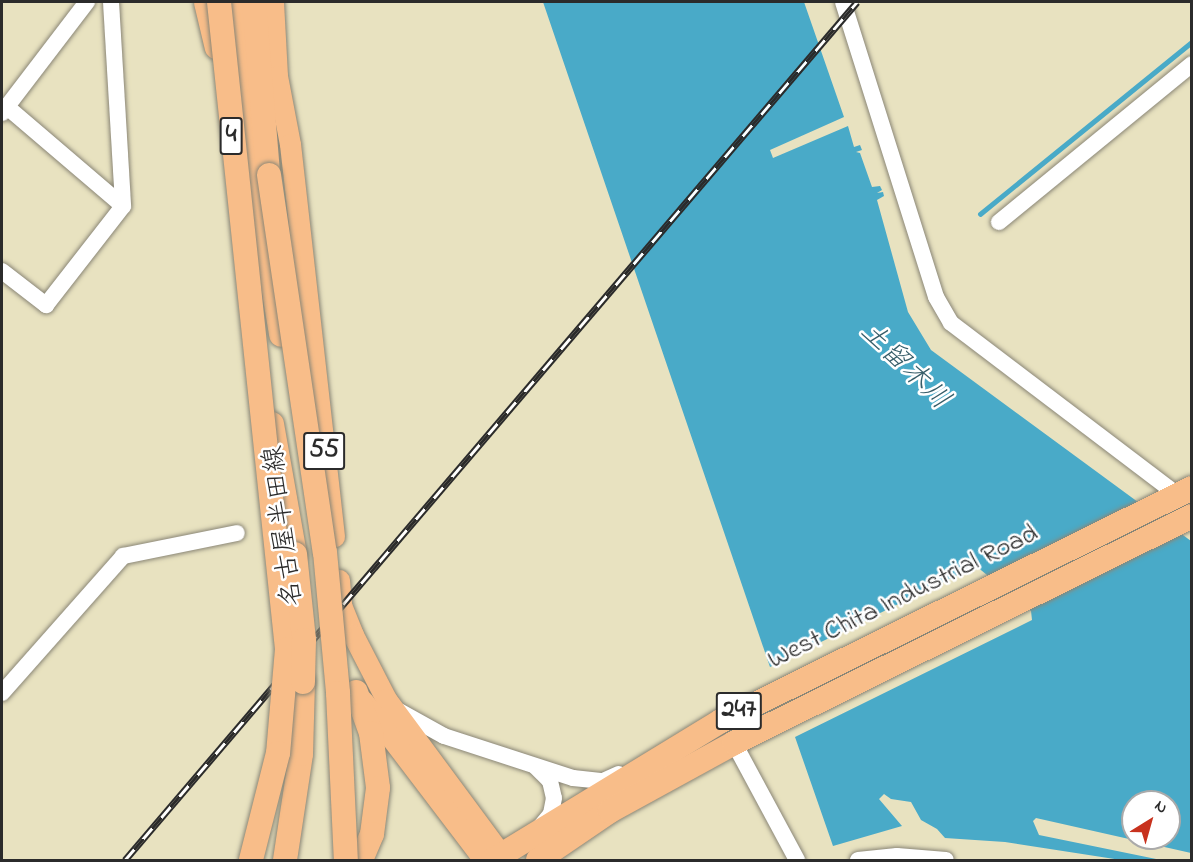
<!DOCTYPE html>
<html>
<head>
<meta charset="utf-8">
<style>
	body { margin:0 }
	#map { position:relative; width:1193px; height:862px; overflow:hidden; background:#e8e2c0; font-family:"Indie Flower","Klee One",sans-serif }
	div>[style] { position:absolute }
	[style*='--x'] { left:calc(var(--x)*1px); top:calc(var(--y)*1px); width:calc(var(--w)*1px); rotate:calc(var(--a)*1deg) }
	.water>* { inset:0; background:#49aac8 }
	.stream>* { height:4.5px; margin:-2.25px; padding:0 2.25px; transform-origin:2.25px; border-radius:2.25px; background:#49aac8 }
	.roads { filter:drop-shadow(0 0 2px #8a8676) drop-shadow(0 0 2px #8a8676) }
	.minor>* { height:16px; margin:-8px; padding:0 8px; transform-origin:8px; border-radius:8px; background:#fff }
	.major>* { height:21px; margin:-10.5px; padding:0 10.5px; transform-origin:10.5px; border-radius:10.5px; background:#f8bd89 }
	.highway>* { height:24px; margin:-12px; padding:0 12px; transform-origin:12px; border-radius:12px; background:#f8bd89 }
	.rail>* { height:7px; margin-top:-3.5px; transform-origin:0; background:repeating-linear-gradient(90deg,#fff 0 14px,#2b2b2b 0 28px); box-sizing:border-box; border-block:2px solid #2b2b2b }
	.bridges { filter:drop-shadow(0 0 2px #8a8676) drop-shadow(0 0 2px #8a8676) }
	.highway-bridge>* { height:24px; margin:-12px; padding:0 12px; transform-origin:12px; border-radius:12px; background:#f8bd89 }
	span { translate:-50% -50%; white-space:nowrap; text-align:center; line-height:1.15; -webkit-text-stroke:5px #fff; paint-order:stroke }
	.shield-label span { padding:2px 4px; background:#fff; border:2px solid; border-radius:4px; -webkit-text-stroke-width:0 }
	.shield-label { font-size:26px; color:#2b2b2b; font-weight:700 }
	.street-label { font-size:27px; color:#2b2b2b }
	.water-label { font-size:28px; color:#375e6a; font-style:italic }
	.frame { position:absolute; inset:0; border:3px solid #2b2b2b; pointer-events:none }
	.north { position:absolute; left:1121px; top:790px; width:60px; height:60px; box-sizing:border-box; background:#fff; border:2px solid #aaa; border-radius:50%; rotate:37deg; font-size:16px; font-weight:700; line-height:24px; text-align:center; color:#2b2b2b }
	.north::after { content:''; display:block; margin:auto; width:21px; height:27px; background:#c8321e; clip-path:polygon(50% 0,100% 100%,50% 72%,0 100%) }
</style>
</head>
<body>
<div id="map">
	<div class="water">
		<div style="clip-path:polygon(evenodd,543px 2px,804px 2px,844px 117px,770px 150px,773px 158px,848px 126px,854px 147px,860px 145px,862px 150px,856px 152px,860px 153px,872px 187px,880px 186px,882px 190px,877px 193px,883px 192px,884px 196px,877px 200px,908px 312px,931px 350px,1191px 541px,1191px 853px,1036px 818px,1033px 821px,1039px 835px,1161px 860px,1121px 860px,1005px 842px,945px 838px,937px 829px,921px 820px,911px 802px,891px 799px,884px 794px,879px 799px,902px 826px,833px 846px,795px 737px,1032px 620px,1031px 611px,976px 566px,770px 667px,543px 2px,1133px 802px,1169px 802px,1169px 838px,1133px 838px,1133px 802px)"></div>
	</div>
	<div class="stream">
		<div style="--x:980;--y:214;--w:273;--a:-39.1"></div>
	</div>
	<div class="roads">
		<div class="minor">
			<div style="--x:111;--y:2;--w:204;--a:86.6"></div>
			<div style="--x:843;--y:2;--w:309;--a:72.5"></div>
			<div style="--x:936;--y:297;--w:30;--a:60"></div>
			<div style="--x:951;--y:323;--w:285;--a:37.2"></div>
			<div style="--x:2;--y:113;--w:140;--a:-52.6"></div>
			<div style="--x:999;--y:222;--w:249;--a:-39.3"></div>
			<div style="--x:2;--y:271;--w:56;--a:37.7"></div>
			<div style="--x:46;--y:305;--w:125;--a:-52.1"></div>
			<div style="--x:123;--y:206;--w:153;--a:-139.5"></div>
			<div style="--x:2;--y:693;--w:183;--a:-48.5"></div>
			<div style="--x:123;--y:556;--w:116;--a:-11.4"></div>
			<div style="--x:399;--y:711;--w:51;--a:29.1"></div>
			<div style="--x:444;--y:736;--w:136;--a:18"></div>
			<div style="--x:573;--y:778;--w:30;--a:6"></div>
			<div style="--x:603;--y:781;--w:17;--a:-24"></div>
			<div style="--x:734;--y:743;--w:133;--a:61.7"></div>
			<div style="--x:536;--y:767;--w:20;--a:45"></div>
			<div style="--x:550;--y:781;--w:17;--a:77"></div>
			<div style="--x:554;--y:798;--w:16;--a:101"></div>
			<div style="--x:551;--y:814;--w:16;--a:130"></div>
			<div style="--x:858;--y:860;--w:39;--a:-6"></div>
			<div style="--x:897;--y:856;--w:49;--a:4.7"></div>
		</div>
		<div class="major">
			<div style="--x:204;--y:2;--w:47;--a:76.6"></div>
			<div style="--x:273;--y:2;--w:74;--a:86.9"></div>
			<div style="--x:277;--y:76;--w:69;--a:79.2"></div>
			<div style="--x:290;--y:144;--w:395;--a:83.6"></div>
			<div style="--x:339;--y:580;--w:25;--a:85"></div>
			<div style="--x:341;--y:605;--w:32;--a:68"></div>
			<div style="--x:353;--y:635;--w:72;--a:62.7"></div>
			<div style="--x:386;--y:699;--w:200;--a:53.5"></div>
			<div style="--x:363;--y:701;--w:200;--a:52.7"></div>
		</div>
		<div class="highway">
			<div style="--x:237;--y:2;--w:99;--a:87.1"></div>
			<div style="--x:242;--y:101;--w:237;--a:80.5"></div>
			<div style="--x:254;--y:2;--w:171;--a:85.3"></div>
			<div style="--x:272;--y:424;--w:132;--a:80"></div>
			<div style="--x:356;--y:692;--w:44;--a:69.9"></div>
			<div style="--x:371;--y:733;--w:55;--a:82.7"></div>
			<div style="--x:378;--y:788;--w:46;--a:97.4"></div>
			<div style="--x:372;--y:834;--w:28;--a:113"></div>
			<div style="--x:285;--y:860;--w:107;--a:-81.4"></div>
			<div style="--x:301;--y:754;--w:72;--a:-88.4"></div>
			<div style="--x:493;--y:860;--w:267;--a:-31.4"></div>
			<div style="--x:721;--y:721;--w:525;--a:-26.32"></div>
			<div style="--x:538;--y:860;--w:87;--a:-34.2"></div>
			<div style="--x:610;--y:811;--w:141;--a:-28.7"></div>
			<div style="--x:734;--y:743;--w:511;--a:-26.36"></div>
		</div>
	</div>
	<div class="rail">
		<div style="--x:125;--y:860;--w:1128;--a:-49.53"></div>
	</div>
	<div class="bridges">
		<div class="highway-bridge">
			<div style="--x:219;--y:2;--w:651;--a:84"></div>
			<div style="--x:287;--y:649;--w:104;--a:94.9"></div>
			<div style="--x:278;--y:753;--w:110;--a:104.2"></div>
			<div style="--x:269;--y:175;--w:381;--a:81.6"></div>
			<div style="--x:325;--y:552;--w:142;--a:84.7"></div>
			<div style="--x:338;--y:693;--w:167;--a:87.3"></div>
			<div style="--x:295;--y:554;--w:86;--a:84"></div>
			<div style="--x:304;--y:640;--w:42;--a:91.4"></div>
		</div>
	</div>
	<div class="shield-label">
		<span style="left:231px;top:136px">4</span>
		<span style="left:324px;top:451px">55</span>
		<span style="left:739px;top:711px">247</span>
	</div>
	<div class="street-label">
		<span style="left:284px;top:526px;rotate:-97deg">名古屋半田線</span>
		<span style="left:903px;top:597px;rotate:-26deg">West Chita Industrial Road</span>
	</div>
	<div class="water-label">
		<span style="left:904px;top:367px;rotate:44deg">土留木川</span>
	</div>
	<div class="frame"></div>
	<div class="north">N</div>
</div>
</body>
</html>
